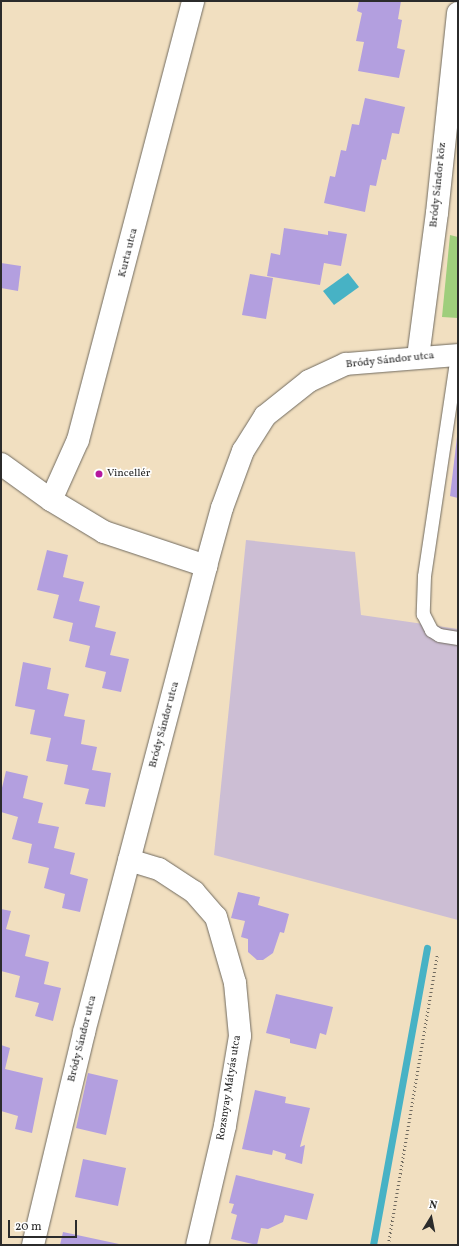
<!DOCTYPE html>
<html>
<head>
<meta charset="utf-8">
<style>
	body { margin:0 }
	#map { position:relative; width:459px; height:1246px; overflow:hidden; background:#f1dfc0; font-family:Vollkorn,serif }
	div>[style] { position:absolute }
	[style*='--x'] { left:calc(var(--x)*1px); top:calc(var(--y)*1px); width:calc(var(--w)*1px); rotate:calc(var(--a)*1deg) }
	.industrial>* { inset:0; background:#ccbed4 }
	.green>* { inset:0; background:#9fce7c }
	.water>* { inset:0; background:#47b2c5 }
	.stream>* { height:7px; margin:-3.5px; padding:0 3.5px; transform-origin:3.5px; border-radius:3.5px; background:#47b2c5 }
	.building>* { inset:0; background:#b39fdf }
	.path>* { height:2.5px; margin-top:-1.25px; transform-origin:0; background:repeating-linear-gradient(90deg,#706a5f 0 1px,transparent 0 4px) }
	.roads { filter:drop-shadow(0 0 1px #706a5f) drop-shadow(0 0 1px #706a5f) }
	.service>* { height:13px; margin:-6.5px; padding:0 6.5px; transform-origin:6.5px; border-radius:6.5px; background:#fff }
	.minor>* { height:22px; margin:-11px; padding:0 11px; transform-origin:11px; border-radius:11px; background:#fff }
	.dots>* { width:11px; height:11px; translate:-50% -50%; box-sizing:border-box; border:2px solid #fff; border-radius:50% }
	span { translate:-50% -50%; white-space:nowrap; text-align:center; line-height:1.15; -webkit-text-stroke:3px #fff; paint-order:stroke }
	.street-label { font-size:11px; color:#2b2b2b }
	.poi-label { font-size:11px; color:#2b2b2b }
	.left { translate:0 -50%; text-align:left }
	.frame { position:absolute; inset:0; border:2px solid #2b2b2b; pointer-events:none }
	.north { position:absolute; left:411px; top:1198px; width:40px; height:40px; -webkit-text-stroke:3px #fff; paint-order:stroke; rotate:10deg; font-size:11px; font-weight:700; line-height:16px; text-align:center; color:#2b2b2b }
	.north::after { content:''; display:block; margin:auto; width:14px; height:18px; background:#2b2b2b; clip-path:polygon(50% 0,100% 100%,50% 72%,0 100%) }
	.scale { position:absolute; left:8px; top:1220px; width:69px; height:18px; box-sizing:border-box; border:2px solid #2b2b2b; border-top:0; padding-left:5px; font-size:12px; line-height:14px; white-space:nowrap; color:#2b2b2b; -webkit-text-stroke:3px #fff; paint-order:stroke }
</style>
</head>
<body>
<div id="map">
	<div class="industrial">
		<div style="clip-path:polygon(246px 540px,355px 552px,361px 615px,458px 629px,458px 920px,214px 855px)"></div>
	</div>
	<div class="green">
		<div style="clip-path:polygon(450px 235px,458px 237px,458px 318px,442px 317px)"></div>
	</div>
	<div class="water">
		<div style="clip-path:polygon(348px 273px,359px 287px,334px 305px,323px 291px)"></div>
	</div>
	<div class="stream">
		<div style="--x:373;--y:1245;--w:302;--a:-79.7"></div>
	</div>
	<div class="building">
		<div style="clip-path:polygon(359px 1px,401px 1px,398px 19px,402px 20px,397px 48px,405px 50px,399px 78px,358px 71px,364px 42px,356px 41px,362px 13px,357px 11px)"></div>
		<div style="clip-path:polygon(365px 98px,405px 107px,399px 134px,392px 133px,386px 160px,382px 159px,376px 186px,370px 185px,365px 212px,324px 203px,330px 176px,335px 177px,341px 150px,346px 151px,352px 124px,359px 125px)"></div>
		<div style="clip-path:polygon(284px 228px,328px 235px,328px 231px,347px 234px,341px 266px,324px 263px,320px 285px,267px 276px,271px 253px,280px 255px)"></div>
		<div style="clip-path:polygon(1px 263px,21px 266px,18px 291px,1px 288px)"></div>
		<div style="clip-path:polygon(250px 274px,273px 278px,266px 319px,242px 315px)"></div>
		<div style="clip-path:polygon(457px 437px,458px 437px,458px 498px,450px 496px)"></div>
		<div style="clip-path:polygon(47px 550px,68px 555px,63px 577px,84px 582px,79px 601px,100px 606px,95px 627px,116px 632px,110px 655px,129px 659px,121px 692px,102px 688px,106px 672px,85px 667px,90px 646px,69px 641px,73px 623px,53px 618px,59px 595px,37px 590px)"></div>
		<div style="clip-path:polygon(23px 662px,51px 668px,47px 689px,69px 694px,64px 716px,85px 720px,81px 744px,97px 747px,92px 770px,111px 773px,105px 807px,85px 804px,89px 789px,64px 784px,68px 765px,46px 761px,51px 738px,30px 734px,35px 710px,15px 706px)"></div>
		<div style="clip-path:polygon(6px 771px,28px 776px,23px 798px,43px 803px,38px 823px,59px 827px,54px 848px,75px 853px,70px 874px,88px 879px,80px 912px,62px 908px,65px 894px,44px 888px,49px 868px,28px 863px,32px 844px,12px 839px,18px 817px,1px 812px,1px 792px)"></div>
		<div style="clip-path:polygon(238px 892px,260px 897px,258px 905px,289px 914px,284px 933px,280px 932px,273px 953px,263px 960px,257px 960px,248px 952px,248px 939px,241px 937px,245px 921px,231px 918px)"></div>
		<div style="clip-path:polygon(1px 909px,11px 911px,6px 929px,30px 935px,25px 956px,49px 962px,44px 984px,61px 988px,53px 1021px,35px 1016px,39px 1003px,15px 997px,20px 976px,1px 971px)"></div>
		<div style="clip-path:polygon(276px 994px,333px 1007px,326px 1035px,320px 1033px,316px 1049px,290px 1043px,290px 1039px,266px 1033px)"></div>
		<div style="clip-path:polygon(1px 1045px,10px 1048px,5px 1069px,43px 1078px,32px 1133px,15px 1129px,18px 1116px,1px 1111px)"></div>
		<div style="clip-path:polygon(88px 1073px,118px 1080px,106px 1135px,76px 1128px)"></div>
		<div style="clip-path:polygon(255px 1090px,286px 1097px,285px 1103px,310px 1108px,300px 1147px,305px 1145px,302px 1164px,285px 1159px,286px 1154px,273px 1150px,272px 1155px,242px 1149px)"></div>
		<div style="clip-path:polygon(83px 1159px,126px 1168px,118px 1206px,75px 1197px)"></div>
		<div style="clip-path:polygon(236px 1175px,314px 1194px,307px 1220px,285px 1215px,283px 1222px,268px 1229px,261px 1228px,257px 1245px,231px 1239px,237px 1215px,231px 1213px,234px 1204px,229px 1203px)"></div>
		<div style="clip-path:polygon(63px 1232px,119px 1244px,119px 1245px,60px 1245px)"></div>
	</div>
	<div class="path">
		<div style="--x:388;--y:1245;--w:294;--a:-80.4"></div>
	</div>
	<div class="roads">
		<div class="service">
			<div style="--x:457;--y:355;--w:223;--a:98.5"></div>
			<div style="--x:424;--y:576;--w:38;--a:92"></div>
			<div style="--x:423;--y:614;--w:18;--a:63"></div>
			<div style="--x:431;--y:630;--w:9;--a:32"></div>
			<div style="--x:439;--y:635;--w:19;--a:9"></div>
		</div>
		<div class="minor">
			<div style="--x:418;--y:357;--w:145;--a:-82.5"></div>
			<div style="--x:437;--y:213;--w:201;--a:-84"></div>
			<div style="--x:1;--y:464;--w:62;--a:35.8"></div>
			<div style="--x:51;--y:500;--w:62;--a:31.1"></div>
			<div style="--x:104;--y:532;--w:108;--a:18.4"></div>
			<div style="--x:51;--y:500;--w:66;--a:-65.8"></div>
			<div style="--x:78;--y:440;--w:454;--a:-75.3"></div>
			<div style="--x:129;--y:860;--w:31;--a:17"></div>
			<div style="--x:159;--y:869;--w:42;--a:33.3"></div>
			<div style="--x:194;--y:892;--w:33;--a:49"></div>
			<div style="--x:216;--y:917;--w:69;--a:73.9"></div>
			<div style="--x:235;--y:983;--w:53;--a:84.6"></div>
			<div style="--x:240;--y:1036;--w:91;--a:99.5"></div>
			<div style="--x:225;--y:1126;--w:122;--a:103.2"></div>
			<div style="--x:33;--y:1245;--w:219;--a:-76.5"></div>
			<div style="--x:84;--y:1032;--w:482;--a:-75.3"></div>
			<div style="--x:206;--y:566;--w:60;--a:-74.6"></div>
			<div style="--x:222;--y:508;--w:61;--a:-69.8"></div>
			<div style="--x:243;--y:451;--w:41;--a:-57.8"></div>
			<div style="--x:265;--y:416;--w:56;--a:-38.5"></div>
			<div style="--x:309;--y:381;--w:41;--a:-24.7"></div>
			<div style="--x:346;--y:364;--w:112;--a:-4.6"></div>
		</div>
	</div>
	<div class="dots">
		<div style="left:99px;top:474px;background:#b5179e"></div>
	</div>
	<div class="street-label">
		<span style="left:439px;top:185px;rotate:-84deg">Bródy Sándor köz</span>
		<span style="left:129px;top:253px;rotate:-76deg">Kurta utca</span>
		<span style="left:390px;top:361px;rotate:-6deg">Bródy Sándor utca</span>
		<span style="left:165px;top:725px;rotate:-75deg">Bródy Sándor utca</span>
		<span style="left:83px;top:1039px;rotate:-76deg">Bródy Sándor utca</span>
		<span style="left:230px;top:1088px;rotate:-81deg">Rozsnyay Mátyás utca</span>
	</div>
	<div class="poi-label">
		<span class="left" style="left:107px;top:474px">Vincellér</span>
	</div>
	<div class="frame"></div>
	<div class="north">N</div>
	<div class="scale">20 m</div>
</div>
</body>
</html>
